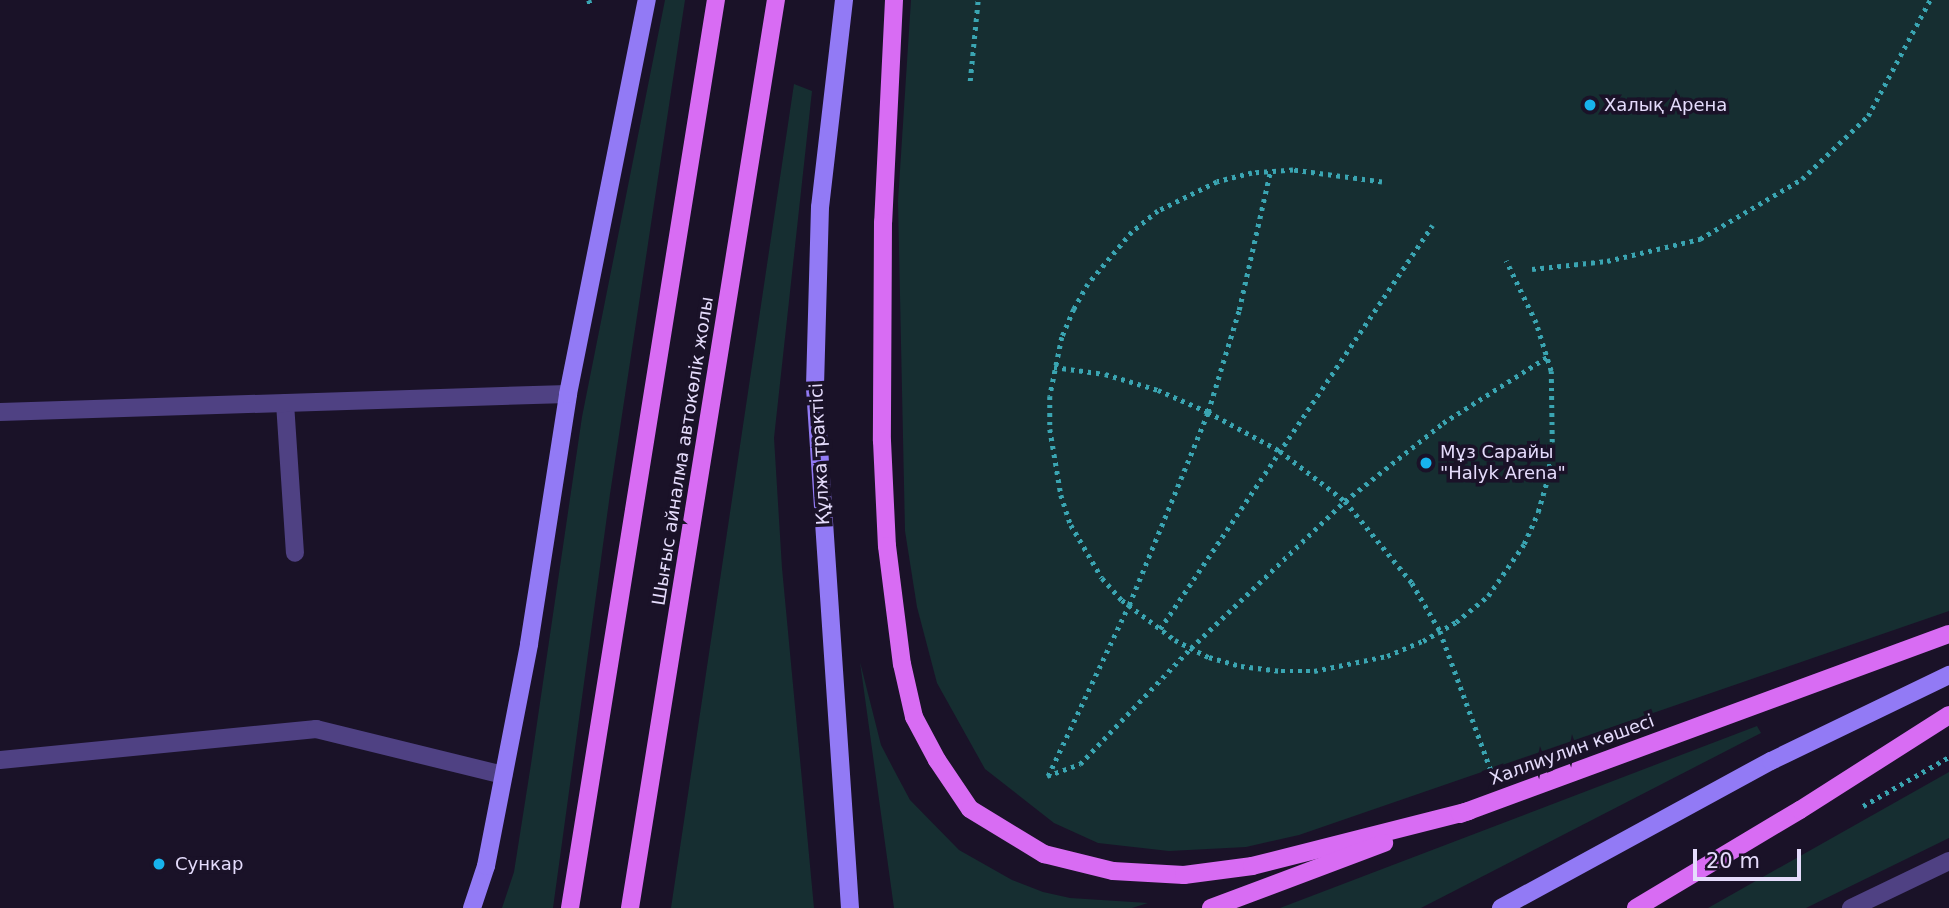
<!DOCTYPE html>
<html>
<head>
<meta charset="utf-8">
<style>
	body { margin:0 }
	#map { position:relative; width:1949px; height:908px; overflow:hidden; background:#1a1228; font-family:"DejaVu Sans",sans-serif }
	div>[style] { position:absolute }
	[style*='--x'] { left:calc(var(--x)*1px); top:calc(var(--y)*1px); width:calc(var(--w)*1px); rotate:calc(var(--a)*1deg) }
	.green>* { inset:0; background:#162e31 }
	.path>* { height:4.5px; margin-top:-2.25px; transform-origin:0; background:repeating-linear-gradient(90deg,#3aa5b2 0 3.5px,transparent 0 8.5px) }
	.service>* { height:18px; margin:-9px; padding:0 9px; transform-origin:9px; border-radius:9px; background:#4f4183 }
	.secondary>* { height:18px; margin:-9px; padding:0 9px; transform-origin:9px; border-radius:9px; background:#927af5 }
	.primary>* { height:18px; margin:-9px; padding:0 9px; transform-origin:9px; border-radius:9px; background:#d86cf3 }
	.dots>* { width:19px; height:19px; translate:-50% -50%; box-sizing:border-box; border:4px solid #1a1228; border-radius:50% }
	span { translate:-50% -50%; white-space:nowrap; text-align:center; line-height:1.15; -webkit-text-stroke:7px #1a1228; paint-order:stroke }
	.poi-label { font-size:18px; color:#e5dcfc }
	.left { translate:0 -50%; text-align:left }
	.street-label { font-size:18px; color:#e5dcfc }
	.scale { position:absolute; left:1693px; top:849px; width:108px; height:32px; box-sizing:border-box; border:4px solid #e5dcfc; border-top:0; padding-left:9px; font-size:21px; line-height:24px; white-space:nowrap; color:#e5dcfc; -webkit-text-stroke:5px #1a1228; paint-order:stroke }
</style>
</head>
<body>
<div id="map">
	<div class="green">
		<div style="clip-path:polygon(665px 0,685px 0,610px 494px,553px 908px,502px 908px,514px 872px,531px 764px,582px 417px)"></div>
		<div style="clip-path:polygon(911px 0,1949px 0,1949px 611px,1299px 835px,1246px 847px,1169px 851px,1098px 843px,1054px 823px,985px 769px,937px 683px,917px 607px,905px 531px,898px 201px)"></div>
		<div style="clip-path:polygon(794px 84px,812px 91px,774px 438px,782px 568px,814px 908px,671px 908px)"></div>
		<div style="clip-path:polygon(860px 662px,881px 745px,894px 770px,910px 800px,959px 850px,1012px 880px,1043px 892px,1070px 898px,1148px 903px,1132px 908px,894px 908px)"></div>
		<div style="clip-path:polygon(1757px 726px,1761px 733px,1421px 908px,1280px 908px)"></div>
		<div style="clip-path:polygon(1949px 772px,1949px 838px,1806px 908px,1708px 908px)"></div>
	</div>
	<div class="path">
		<div style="--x:589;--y:0;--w:7;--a:74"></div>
		<div style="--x:970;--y:81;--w:81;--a:-84.4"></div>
		<div style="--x:1382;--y:182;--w:90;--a:-172.3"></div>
		<div style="--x:1293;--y:170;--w:41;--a:175.8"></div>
		<div style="--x:1252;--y:173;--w:36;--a:166"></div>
		<div style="--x:1217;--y:182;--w:66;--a:153.8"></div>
		<div style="--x:1158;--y:211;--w:33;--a:141"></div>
		<div style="--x:1132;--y:232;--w:68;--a:130.2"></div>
		<div style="--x:1088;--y:284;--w:29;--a:119"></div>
		<div style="--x:1074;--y:309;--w:30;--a:113"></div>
		<div style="--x:1062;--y:337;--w:60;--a:101.5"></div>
		<div style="--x:1050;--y:396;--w:33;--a:90"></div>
		<div style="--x:1050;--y:429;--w:67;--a:80.5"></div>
		<div style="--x:1061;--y:495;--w:32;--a:72"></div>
		<div style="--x:1071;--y:525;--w:61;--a:59.7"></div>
		<div style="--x:1102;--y:578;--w:30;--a:48"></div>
		<div style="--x:1122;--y:600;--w:66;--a:37"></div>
		<div style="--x:1175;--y:640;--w:38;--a:27"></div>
		<div style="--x:1209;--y:657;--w:33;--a:16"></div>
		<div style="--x:1241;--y:666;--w:40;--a:7.1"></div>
		<div style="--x:1281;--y:671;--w:33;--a:0"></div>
		<div style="--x:1314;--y:671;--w:75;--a:-11.6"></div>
		<div style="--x:1387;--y:656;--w:39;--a:-23"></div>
		<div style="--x:1423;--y:641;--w:38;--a:-30"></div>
		<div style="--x:1456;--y:622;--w:41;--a:-39.1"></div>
		<div style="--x:1488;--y:596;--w:63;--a:-55.3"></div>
		<div style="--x:1524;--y:544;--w:35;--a:-66"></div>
		<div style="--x:1538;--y:512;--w:37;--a:-74"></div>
		<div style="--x:1548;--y:476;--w:34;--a:-83"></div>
		<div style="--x:1552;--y:442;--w:71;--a:-90.8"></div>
		<div style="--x:1551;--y:371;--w:50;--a:-107.4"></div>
		<div style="--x:1536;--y:323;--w:69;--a:-115.8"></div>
		<div style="--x:1532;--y:269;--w:75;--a:-6.1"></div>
		<div style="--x:1607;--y:261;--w:96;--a:-13.3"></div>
		<div style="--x:1700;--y:239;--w:118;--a:-30.5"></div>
		<div style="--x:1802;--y:179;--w:91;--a:-43.7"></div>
		<div style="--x:1868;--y:116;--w:132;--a:-61.9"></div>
		<div style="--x:1054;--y:367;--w:51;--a:7.8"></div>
		<div style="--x:1105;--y:374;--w:55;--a:16.8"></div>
		<div style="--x:1158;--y:390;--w:55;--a:23.7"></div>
		<div style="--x:1208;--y:412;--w:82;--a:28.4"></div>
		<div style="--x:1280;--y:451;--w:82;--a:37.6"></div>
		<div style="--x:1345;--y:501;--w:106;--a:50.7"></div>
		<div style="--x:1412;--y:583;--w:56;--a:59.7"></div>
		<div style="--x:1440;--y:631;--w:148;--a:69.9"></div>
		<div style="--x:1160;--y:629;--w:487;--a:-56"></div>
		<div style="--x:1047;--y:776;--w:35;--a:-20"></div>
		<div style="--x:1080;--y:764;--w:161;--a:-46.3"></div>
		<div style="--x:1191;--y:648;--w:213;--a:-43.7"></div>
		<div style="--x:1345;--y:501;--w:125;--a:-38.5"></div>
		<div style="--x:1443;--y:423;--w:123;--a:-32.4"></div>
		<div style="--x:1048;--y:776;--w:189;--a:-64.7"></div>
		<div style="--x:1129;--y:605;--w:209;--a:-67.7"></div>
		<div style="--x:1208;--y:412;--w:107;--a:-73.1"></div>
		<div style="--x:1239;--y:310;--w:141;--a:-77.3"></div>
		<div style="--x:1863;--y:806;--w:99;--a:-29.7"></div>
	</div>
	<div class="service">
		<div style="--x:285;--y:403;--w:150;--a:86.2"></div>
		<div style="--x:0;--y:412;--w:568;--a:-1.82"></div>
		<div style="--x:0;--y:760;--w:318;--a:-5.6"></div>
		<div style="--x:316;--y:729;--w:193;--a:13.8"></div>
		<div style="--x:1851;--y:908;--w:109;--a:-25.6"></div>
	</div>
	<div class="secondary">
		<div style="--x:844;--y:0;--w:208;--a:96.6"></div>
		<div style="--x:820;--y:207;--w:181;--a:91.6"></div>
		<div style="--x:815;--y:388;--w:521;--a:86.15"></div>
		<div style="--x:472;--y:908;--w:44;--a:-71.6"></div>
		<div style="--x:486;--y:866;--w:226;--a:-79"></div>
		<div style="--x:529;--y:644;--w:253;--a:-81.1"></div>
		<div style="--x:568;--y:394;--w:402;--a:-78.7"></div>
		<div style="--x:1501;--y:908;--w:307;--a:-28.6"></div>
		<div style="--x:1771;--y:761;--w:198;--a:-25.8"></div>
	</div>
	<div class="primary">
		<div style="--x:894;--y:0;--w:222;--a:92.8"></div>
		<div style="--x:883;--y:222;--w:219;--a:90.3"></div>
		<div style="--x:882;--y:441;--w:105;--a:87.3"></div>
		<div style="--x:887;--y:546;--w:119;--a:82.8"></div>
		<div style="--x:902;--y:664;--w:54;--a:77.2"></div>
		<div style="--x:914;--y:717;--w:49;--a:61.9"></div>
		<div style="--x:937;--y:760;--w:59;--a:56"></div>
		<div style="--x:970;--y:809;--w:87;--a:31.3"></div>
		<div style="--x:1044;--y:854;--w:71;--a:13.8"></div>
		<div style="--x:1113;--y:871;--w:71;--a:3.2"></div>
		<div style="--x:1184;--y:875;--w:69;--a:-7.5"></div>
		<div style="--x:1252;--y:866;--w:224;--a:-14.2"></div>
		<div style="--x:1460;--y:814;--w:521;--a:-20.21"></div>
		<div style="--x:570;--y:908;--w:920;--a:-80.87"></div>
		<div style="--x:630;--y:908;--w:920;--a:-80.87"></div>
		<div style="--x:1211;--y:908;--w:185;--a:-20.6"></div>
		<div style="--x:1636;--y:908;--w:191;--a:-30.9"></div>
		<div style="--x:1800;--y:810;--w:177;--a:-32.5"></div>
	</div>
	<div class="dots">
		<div style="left:1590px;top:105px;background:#17b3ed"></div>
		<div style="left:1426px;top:463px;background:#17b3ed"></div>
		<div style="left:159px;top:864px;background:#17b3ed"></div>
	</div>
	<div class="poi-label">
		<span class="left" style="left:1604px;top:105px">Халық Арена</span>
		<span class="left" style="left:1440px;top:463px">Мұз Сарайы<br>"Halyk Arena"</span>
		<span class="left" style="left:175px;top:864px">Сункар</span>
	</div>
	<div class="street-label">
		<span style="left:683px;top:451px;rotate:-81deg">Шығыс айналма автокөлік жолы</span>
		<span style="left:820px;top:454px;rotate:-93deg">Құлжа трактісі</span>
		<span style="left:1572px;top:750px;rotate:-20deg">Халлиулин көшесі</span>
	</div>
	<div class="scale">20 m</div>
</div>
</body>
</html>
